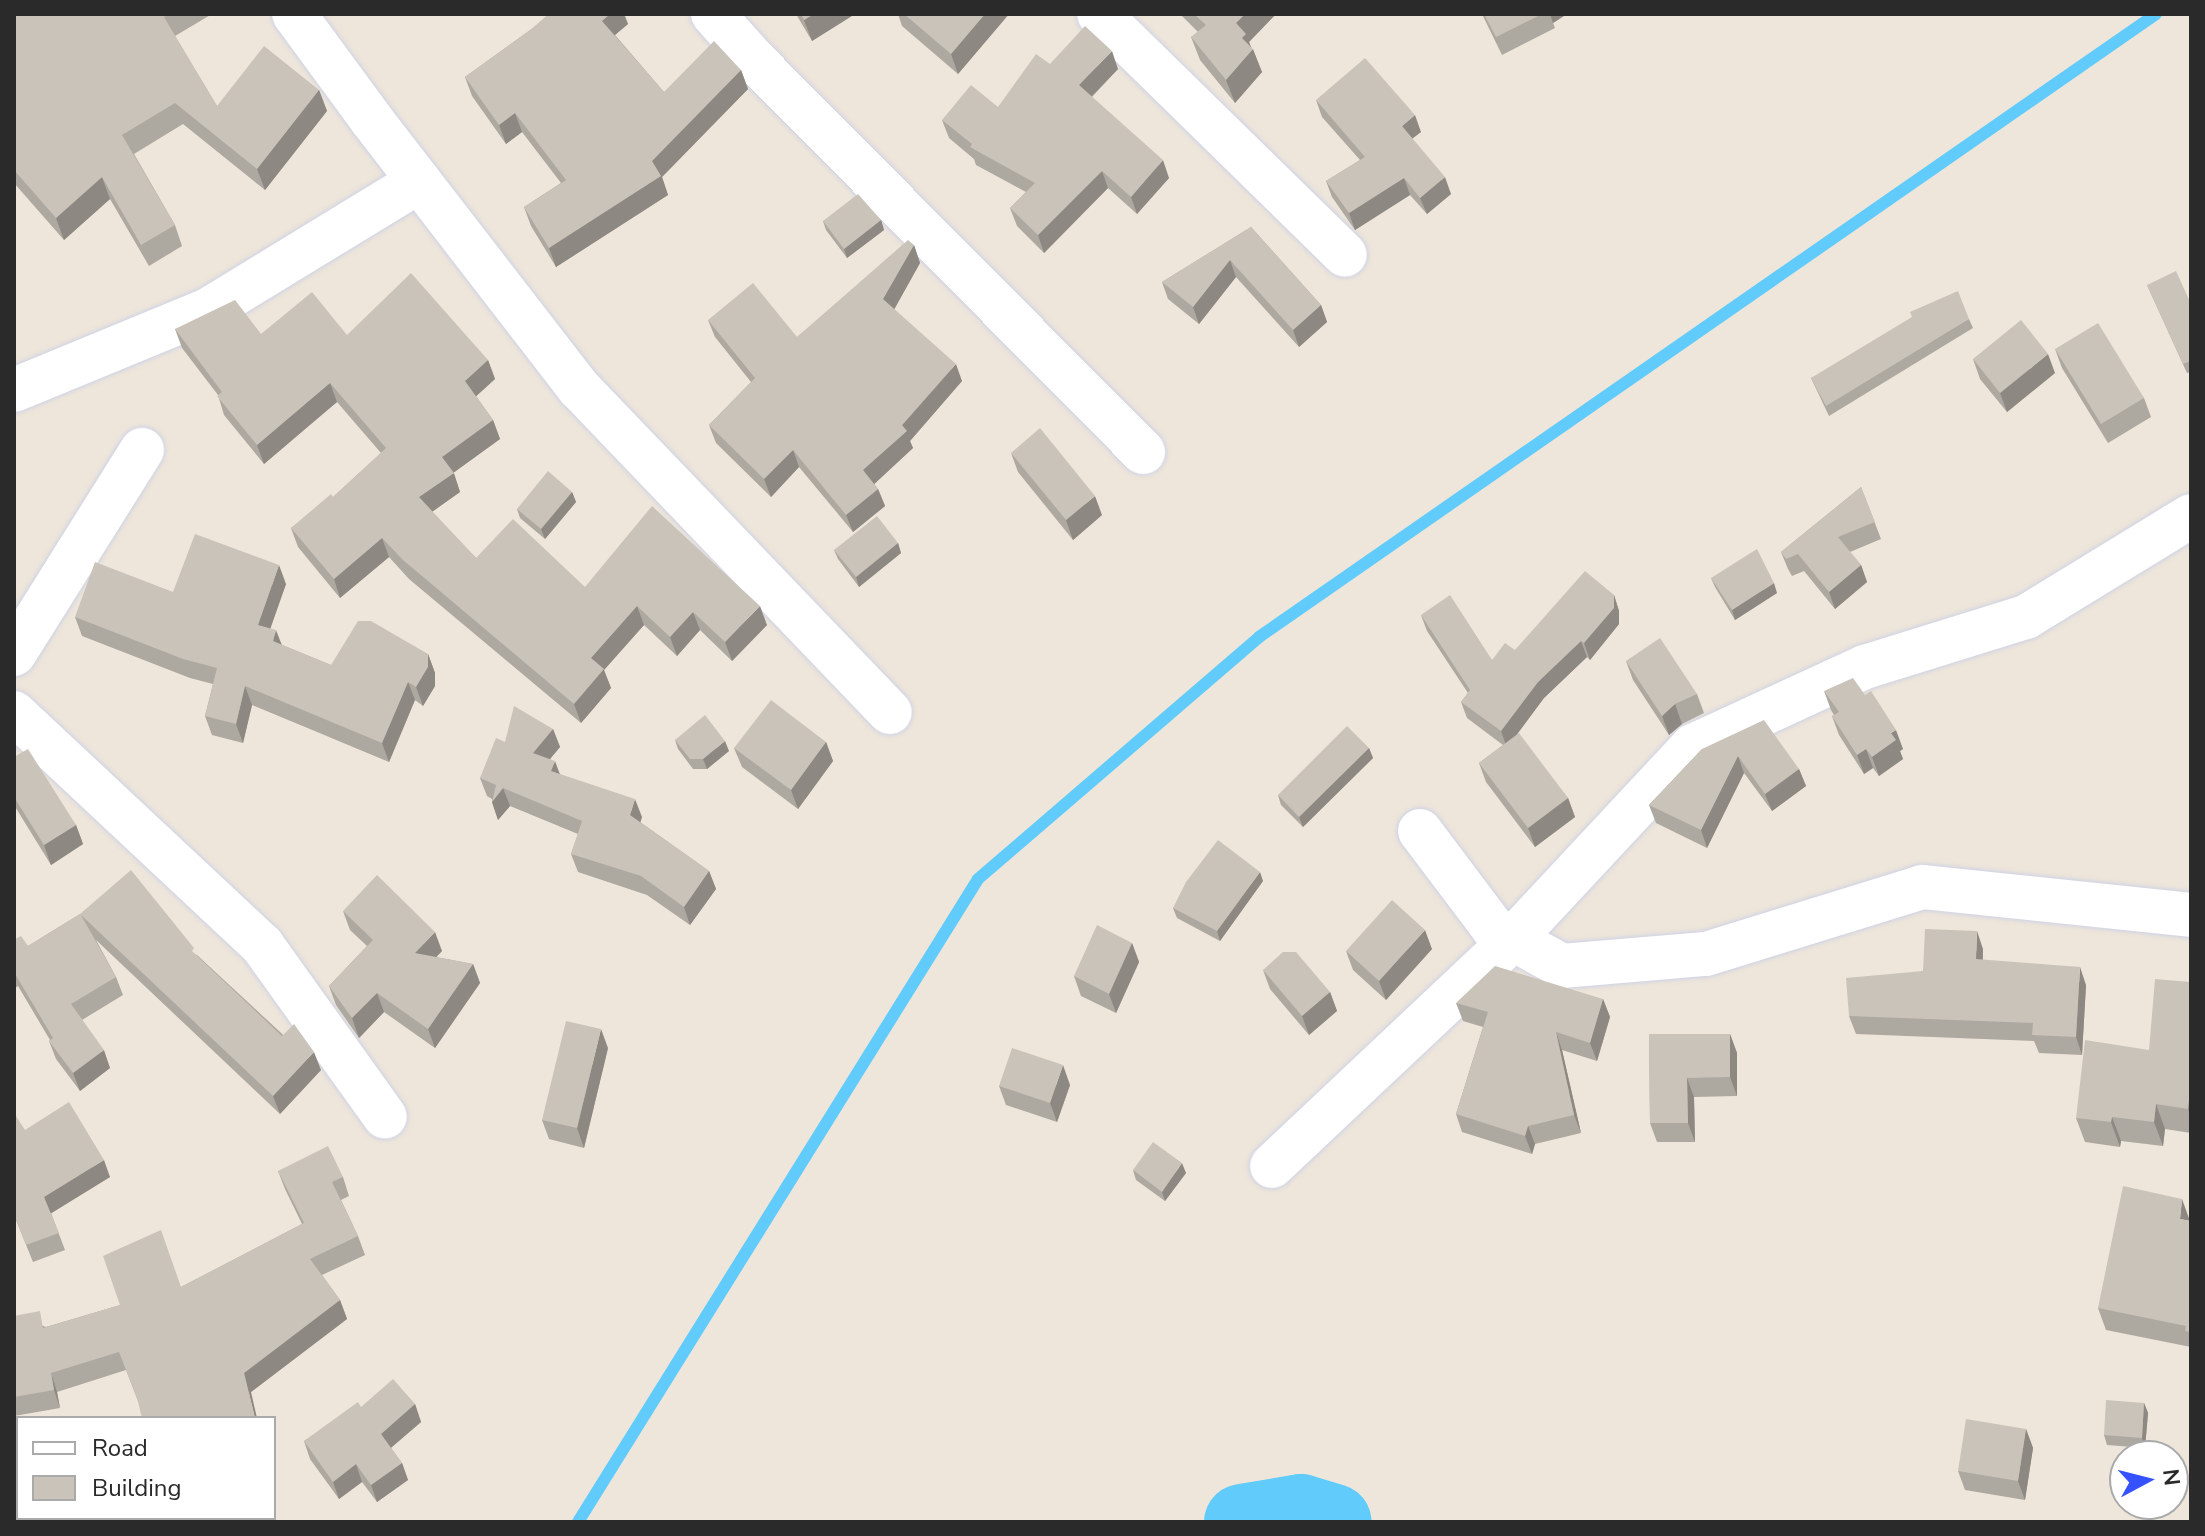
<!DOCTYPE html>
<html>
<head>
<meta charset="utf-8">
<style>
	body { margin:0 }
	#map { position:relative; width:2205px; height:1536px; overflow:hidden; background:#eee6da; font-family:"Nunito Sans",sans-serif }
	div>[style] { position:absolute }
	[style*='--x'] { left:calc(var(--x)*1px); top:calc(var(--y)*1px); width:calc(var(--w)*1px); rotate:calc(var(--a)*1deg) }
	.stream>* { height:12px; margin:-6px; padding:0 6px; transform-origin:6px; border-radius:6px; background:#61cbfb }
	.river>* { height:76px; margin:-38px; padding:0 38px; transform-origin:38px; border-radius:38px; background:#61cbfb }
	.roads { filter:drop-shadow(0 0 2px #cfd2e5) drop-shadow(0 0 2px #cfd2e5) }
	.minor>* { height:44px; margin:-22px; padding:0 22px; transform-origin:22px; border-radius:22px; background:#fff }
	.wall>* { inset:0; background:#ada8a0 }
	.shaded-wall>* { inset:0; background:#8d8882 }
	.building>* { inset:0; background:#c9c3ba }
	span { translate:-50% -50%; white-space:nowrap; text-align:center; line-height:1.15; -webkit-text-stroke:6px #fff; paint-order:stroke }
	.frame { position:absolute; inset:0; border:16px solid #2a2a2a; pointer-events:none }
	.legend { position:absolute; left:16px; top:1416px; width:260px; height:104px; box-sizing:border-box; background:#fff; border:2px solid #aaa; margin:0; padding:10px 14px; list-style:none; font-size:24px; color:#2a2a2a }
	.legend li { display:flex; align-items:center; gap:16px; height:40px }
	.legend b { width:40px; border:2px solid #aaa }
	.north { position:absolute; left:2109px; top:1440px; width:80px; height:80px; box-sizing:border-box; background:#fff; border:2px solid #aaa; border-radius:50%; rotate:83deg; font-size:22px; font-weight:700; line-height:32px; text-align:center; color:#2a2a2a }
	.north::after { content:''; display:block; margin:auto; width:28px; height:36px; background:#3652ff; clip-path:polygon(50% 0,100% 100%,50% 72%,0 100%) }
</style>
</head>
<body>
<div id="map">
	<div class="stream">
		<div style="--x:578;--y:1522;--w:757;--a:-58.11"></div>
		<div style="--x:978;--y:879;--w:371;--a:-40.7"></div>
		<div style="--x:1259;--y:637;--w:1092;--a:-34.78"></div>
	</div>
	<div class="river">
		<div style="--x:1242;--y:1522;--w:60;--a:-9.6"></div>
		<div style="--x:1301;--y:1512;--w:34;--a:17"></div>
	</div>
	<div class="roads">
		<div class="minor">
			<div style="--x:294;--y:14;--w:130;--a:53.7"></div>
			<div style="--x:371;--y:119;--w:340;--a:52.3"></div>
			<div style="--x:579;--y:388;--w:449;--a:46.2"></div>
			<div style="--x:713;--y:14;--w:63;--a:48.2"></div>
			<div style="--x:755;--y:61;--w:551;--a:45.22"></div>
			<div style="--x:1099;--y:14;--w:344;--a:44.4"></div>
			<div style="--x:14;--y:390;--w:210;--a:-22.4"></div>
			<div style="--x:208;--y:310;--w:247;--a:-31.4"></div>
			<div style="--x:14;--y:654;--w:241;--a:-57.9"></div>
			<div style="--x:14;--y:713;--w:340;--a:43.1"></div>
			<div style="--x:262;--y:945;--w:211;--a:54.4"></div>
			<div style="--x:1420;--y:831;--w:121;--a:53"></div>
			<div style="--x:1493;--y:928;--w:79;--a:28.8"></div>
			<div style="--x:1562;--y:966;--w:144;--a:-4.8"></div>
			<div style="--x:1706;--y:954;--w:226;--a:-17.2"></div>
			<div style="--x:1922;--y:887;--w:270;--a:5.9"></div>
			<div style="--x:1272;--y:1166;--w:331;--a:-43.3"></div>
			<div style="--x:1513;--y:939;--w:264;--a:-47"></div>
			<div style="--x:1693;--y:746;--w:189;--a:-24.7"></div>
			<div style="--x:1865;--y:667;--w:169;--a:-17.3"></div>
			<div style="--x:2026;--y:617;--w:193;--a:-31.5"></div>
		</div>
	</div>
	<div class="wall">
		<div style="clip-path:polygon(14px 14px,212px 14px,175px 36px,217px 106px,319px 90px,327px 111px,265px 190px,183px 124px,134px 154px,175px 225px,182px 246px,149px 266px,110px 199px,64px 240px,14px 183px)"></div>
		<div style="clip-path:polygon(549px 14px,624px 14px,628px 24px,615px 35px,664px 92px,741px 70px,748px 89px,662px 177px,668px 195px,556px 267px,531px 226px,524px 207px,561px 183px,522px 132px,506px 144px,472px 96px,465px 77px,533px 28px)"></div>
		<div style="clip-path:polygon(796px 14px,855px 14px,812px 41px)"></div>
		<div style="clip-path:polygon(898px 14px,1009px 14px,958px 74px,902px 26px)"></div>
		<div style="clip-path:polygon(1180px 14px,1276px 14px,1249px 42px,1262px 72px,1235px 103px,1200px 60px,1191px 37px,1198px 32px)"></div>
		<div style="clip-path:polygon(1482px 14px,1567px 14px,1553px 23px,1555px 28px,1502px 55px)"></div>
		<div style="clip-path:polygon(1050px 64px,1118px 69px,1092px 97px,1169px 178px,1137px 214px,1108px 188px,1044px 253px,1017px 226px,1010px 208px,1026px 192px,976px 165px,974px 159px,949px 138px,942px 120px,998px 107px)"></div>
		<div style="clip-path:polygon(1316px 100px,1421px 132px,1412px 138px,1451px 194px,1427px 214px,1410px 195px,1355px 230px,1332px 197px,1326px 181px,1360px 160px,1322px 117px)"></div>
		<div style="clip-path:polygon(881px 220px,884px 230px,847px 258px,826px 230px,823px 221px)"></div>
		<div style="clip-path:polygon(1251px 227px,1321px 305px,1327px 322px,1299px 347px,1236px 277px,1199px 324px,1168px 299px,1162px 282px)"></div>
		<div style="clip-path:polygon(914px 245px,920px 263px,894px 309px,962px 381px,910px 441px,913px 448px,874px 484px,878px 489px,885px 506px,853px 532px,799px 467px,771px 497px,716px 443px,709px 425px,751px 382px,715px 337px,708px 320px,797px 337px)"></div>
		<div style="clip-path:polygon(2147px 285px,2191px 304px,2191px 372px,2187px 373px)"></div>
		<div style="clip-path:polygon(1969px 319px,1973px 328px,1829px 416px,1811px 378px)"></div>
		<div style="clip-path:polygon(175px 329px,261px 334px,347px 335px,488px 360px,495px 379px,476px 396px,493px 420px,500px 439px,453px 473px,460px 492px,432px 512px,476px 558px,585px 587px,767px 625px,732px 661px,700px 630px,677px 656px,644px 625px,604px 670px,611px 688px,581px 723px,409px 579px,389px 557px,340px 598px,298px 547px,291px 528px,333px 497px,381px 453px,337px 402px,264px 464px,224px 415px,218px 395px,182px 348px)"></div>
		<div style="clip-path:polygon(2055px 349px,2144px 398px,2151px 417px,2108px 443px,2062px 368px)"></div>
		<div style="clip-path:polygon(1973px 359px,2055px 373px,2007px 412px,1980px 379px)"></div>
		<div style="clip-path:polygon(1011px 453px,1102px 515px,1073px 540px,1018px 472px)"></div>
		<div style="clip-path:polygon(1861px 487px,1881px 539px,1850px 552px,1861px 565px,1867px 582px,1835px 609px,1804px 571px,1792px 576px,1788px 569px,1781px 552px)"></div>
		<div style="clip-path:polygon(572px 492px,576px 502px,545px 539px,520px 518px,517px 509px)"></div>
		<div style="clip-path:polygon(898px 543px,901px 553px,859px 587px,838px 559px,834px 550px)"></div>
		<div style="clip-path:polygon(1711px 578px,1777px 593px,1735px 620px,1715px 587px)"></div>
		<div style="clip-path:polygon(286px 584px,270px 628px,282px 645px,331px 665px,428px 654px,435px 673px,435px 686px,423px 706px,415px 700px,389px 762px,252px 705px,243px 743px,212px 735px,205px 716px,213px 684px,190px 678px,82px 636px,75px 617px,173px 592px)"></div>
		<div style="clip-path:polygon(1614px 595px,1619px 611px,1619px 624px,1590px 660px,1587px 657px,1544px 698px,1516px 735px,1568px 798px,1575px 817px,1535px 847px,1486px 782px,1479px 763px,1503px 745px,1467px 718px,1461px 702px,1468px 693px,1427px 631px,1421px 615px,1492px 660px,1515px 650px)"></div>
		<div style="clip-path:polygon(1626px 661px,1697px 694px,1704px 713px,1682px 724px,1669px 735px,1633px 680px)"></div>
		<div style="clip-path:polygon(1824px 691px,1903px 749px,1900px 751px,1903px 759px,1879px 776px,1873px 768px,1864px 774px,1839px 735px,1832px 716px,1834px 715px,1831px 710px)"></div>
		<div style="clip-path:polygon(553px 729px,560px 747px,550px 759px,560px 774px,642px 817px,640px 822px,709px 871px,716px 889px,690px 925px,647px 895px,578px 872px,571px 854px,578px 834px,510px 806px,498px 820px,492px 802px,492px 799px,487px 796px,480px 778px,505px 742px)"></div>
		<div style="clip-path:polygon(675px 740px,729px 751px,707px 769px,693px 769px,678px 749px)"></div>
		<div style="clip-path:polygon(826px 742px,833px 761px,798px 809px,742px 767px,734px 748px)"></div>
		<div style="clip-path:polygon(1369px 748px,1373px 758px,1303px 827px,1281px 805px,1278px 795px)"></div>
		<div style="clip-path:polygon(1702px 749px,1799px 769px,1806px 786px,1772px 811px,1744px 773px,1707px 848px,1656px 823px,1649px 805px)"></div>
		<div style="clip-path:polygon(14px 757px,76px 825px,83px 844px,51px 865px,14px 805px)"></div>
		<div style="clip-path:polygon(1263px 881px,1220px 941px,1177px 918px,1173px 908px)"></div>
		<div style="clip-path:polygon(343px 911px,442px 951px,436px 957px,473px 964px,480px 983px,435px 1048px,384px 1012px,359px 1038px,336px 1005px,329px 986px,367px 946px,350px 930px)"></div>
		<div style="clip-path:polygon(80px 914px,197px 955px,321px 1070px,280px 1114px,96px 940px,116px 977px,123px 995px,82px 1020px,110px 1068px,80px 1091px,56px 1059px,49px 1041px,50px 1040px,18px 986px,14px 989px,14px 938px,28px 946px)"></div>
		<div style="clip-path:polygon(1132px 943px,1139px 962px,1116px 1013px,1081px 996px,1074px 976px)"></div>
		<div style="clip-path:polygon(1432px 949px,1386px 1000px,1353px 970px,1346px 951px)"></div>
		<div style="clip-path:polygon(1983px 949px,1983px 960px,2086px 985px,2082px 1055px,2039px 1053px,2034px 1041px,1856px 1034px,1849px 1016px,1923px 971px)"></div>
		<div style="clip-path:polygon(1263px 970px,1330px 992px,1337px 1011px,1309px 1035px,1270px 989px)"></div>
		<div style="clip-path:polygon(2191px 982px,2191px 1133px,2165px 1129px,2163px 1146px,2121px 1141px,2120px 1147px,2085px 1142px,2076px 1118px,2149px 1050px)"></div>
		<div style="clip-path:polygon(1603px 999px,1610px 1017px,1597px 1061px,1562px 1050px,1581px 1133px,1535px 1144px,1532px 1154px,1462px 1132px,1456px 1114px,1483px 1027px,1463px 1021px,1456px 1003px)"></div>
		<div style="clip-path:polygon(1649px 1034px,1730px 1034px,1737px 1053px,1737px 1096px,1694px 1097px,1695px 1142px,1657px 1142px,1650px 1123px)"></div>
		<div style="clip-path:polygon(608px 1048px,584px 1148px,549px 1139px,542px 1120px)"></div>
		<div style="clip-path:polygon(1070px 1085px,1057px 1122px,1006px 1105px,999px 1086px)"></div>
		<div style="clip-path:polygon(25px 1130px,110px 1177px,51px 1213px,65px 1250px,33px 1262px,14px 1215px)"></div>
		<div style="clip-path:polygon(1133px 1170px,1186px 1173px,1165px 1201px,1136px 1180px)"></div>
		<div style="clip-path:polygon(278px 1171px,343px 1177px,349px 1196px,341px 1200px,358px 1236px,365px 1255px,322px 1275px,340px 1300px,347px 1319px,251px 1392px,138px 1401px,126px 1370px,57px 1392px,60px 1408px,14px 1416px,14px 1316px,46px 1327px,181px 1287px,302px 1224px,285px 1189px)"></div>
		<div style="clip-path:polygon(2190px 1220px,2191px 1221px,2191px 1347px,2106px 1330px,2098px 1308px)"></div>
		<div style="clip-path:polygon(2144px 1403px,2148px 1413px,2145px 1448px,2107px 1445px,2104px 1435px)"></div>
		<div style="clip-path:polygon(415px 1404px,421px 1422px,391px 1448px,402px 1463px,408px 1480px,377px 1502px,362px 1482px,339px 1499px,310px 1459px,304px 1441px,361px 1407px)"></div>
		<div style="clip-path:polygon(2026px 1429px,2033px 1448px,2025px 1500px,1965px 1490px,1958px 1471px)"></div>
		<div style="clip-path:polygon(18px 1471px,18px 1518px,66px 1518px,67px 1522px,14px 1522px,14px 1472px)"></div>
	</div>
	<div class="shaded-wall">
		<div style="clip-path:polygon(610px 14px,624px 14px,628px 24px,609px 40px,602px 21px)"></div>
		<div style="clip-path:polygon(814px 14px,855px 14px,812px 41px,804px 20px)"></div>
		<div style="clip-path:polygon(985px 14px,1009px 14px,958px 74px,951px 54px)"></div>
		<div style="clip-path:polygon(1245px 14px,1276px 14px,1249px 42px,1252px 50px,1253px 49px,1262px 72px,1235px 103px,1226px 80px,1236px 23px)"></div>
		<div style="clip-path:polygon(1550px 14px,1567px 14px,1553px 23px)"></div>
		<div style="clip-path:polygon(1112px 51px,1118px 69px,1085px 103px,1079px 85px)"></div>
		<div style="clip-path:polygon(741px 70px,748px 89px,662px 177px,668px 195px,556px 267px,549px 248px,652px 161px)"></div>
		<div style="clip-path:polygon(319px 90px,327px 111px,265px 190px,257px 169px)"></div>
		<div style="clip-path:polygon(515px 113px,522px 132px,506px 144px,499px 125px)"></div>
		<div style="clip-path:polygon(1415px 115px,1421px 132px,1408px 142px,1402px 126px)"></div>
		<div style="clip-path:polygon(1163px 160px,1169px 178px,1137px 214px,1131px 197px)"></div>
		<div style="clip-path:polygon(1102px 171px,1108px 188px,1044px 253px,1038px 235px)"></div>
		<div style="clip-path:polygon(102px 177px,110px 199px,64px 240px,56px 218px)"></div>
		<div style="clip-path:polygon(1445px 177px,1451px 194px,1427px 214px,1420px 198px)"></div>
		<div style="clip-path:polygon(1404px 178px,1410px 195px,1355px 230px,1349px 213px)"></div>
		<div style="clip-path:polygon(881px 220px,884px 230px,847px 258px,844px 249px)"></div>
		<div style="clip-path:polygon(914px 245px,920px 263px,890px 317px,883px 299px)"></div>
		<div style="clip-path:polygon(1230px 260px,1236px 277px,1199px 324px,1193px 307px)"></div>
		<div style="clip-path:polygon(1321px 305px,1327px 322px,1299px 347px,1293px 330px)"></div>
		<div style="clip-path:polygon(2048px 354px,2055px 373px,2007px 412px,2000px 393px)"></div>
		<div style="clip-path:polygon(488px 360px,495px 379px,472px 400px,465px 381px)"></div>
		<div style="clip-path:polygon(956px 364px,962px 381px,910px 441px,913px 448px,870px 488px,863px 470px)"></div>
		<div style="clip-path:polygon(330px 383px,337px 402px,264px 464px,257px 445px)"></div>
		<div style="clip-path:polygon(493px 420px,500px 439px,449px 476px,442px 457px)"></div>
		<div style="clip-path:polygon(793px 450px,799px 467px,771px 497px,764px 479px)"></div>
		<div style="clip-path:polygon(454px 473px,460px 492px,426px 516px,419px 497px)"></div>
		<div style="clip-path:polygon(878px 489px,885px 506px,853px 532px,846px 515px)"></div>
		<div style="clip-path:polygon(572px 492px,576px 502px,545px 539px,541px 529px)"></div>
		<div style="clip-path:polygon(1095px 496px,1102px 515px,1073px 540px,1066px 520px)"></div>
		<div style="clip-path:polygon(382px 538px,389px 557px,340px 598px,334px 579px)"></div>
		<div style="clip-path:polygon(898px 543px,901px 553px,859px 587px,856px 577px)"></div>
		<div style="clip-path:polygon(279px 565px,286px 584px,265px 644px,258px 625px)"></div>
		<div style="clip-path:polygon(1861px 565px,1867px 582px,1835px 609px,1829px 592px)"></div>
		<div style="clip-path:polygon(1774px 583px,1777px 593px,1735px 620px,1732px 610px)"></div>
		<div style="clip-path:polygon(1614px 595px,1619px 611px,1619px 624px,1590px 660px,1584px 643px)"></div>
		<div style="clip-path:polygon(637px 606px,644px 625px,604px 670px,611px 688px,581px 723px,574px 704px,591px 658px)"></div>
		<div style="clip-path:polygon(760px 606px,767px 625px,732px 661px,725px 642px)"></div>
		<div style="clip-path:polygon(693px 612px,700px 630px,677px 656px,670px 637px)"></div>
		<div style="clip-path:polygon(276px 630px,283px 648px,273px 641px)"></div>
		<div style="clip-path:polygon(1581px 641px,1587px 657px,1544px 698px,1507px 748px,1501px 731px,1538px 682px)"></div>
		<div style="clip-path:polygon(428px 654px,435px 673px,435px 686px,423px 706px,416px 687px)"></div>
		<div style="clip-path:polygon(408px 682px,415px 700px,389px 762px,382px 743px)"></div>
		<div style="clip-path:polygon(245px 686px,252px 705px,243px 743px,236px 724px)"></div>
		<div style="clip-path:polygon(1675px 704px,1682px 724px,1669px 735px,1662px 716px)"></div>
		<div style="clip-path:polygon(553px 729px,560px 747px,540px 771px,533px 753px)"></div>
		<div style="clip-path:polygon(1896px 730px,1903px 749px,1900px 751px,1903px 759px,1879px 776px,1872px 757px,1891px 733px)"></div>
		<div style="clip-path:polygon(725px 741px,729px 751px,707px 769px,703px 759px)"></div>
		<div style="clip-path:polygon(826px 742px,833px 761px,798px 809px,791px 790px)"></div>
		<div style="clip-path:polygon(1369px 748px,1373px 758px,1303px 827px,1299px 817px)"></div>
		<div style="clip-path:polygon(1866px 749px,1873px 768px,1864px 774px,1857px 755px)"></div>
		<div style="clip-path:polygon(1738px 756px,1744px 773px,1707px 848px,1701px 830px)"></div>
		<div style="clip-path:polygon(555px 761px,562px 780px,551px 771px)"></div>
		<div style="clip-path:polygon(1799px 769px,1806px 786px,1772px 811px,1765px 794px)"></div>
		<div style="clip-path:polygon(503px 788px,510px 806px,498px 820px,492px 802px)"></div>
		<div style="clip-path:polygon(1568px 798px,1575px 817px,1535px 847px,1528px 828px)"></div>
		<div style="clip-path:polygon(635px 799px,642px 817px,637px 833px,630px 815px)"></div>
		<div style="clip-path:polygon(76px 825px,83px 844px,51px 865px,44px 845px)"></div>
		<div style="clip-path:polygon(709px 871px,716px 889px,690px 925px,684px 907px)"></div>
		<div style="clip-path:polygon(1260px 872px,1263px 881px,1220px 941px,1217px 931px)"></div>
		<div style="clip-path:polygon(1425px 930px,1432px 949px,1386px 1000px,1379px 981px)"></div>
		<div style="clip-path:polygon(1977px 931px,1983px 949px,1982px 977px,1976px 959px)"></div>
		<div style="clip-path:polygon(435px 932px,442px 951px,422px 972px,415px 953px)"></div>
		<div style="clip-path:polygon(1132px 943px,1139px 962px,1116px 1013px,1109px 994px)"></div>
		<div style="clip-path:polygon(473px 964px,480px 983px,435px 1048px,428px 1029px)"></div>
		<div style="clip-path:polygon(2080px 967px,2086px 985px,2082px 1055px,2076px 1037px)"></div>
		<div style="clip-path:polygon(1330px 992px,1337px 1011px,1309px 1035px,1302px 1016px)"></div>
		<div style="clip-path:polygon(377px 993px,384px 1012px,359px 1038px,352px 1018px)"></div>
		<div style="clip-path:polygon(1603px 999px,1610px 1017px,1597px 1061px,1590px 1043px)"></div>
		<div style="clip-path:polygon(601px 1029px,608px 1048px,584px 1148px,577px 1128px)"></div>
		<div style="clip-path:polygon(1556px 1032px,1562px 1050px,1581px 1133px,1574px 1115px)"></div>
		<div style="clip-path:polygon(1730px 1034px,1737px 1053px,1737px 1096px,1730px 1077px)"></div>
		<div style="clip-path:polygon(104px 1050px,110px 1068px,80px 1091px,73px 1073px)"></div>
		<div style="clip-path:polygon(314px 1052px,321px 1070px,280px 1114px,273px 1096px)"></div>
		<div style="clip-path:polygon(1063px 1065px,1070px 1085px,1057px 1122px,1050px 1103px)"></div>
		<div style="clip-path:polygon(1687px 1078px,1694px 1097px,1695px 1142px,1688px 1123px)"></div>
		<div style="clip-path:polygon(2191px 1079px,2191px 1116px,2188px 1109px)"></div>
		<div style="clip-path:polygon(2156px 1104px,2165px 1129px,2163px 1146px,2154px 1122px)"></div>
		<div style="clip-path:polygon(2112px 1117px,2121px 1141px,2120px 1147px,2111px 1122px)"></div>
		<div style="clip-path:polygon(1528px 1126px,1535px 1144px,1532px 1154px,1525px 1136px)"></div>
		<div style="clip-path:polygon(104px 1160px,110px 1177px,50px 1214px,44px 1197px)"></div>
		<div style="clip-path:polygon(1182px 1163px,1186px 1173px,1165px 1201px,1162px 1192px)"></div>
		<div style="clip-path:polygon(2182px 1199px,2190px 1221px,2180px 1219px)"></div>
		<div style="clip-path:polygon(340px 1300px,347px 1319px,251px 1392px,257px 1418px,255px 1418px,244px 1373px)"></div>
		<div style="clip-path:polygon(51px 1373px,57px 1392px,60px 1408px,54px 1390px)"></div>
		<div style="clip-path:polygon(2144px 1403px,2148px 1413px,2145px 1448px,2142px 1438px)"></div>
		<div style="clip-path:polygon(415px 1404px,421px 1422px,387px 1451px,381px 1434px)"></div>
		<div style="clip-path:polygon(2026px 1429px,2033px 1448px,2025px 1500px,2018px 1481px)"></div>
		<div style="clip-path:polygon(402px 1463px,408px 1480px,377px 1502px,371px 1485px)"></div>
		<div style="clip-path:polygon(356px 1464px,362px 1482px,339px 1499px,333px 1482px)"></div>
	</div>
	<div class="building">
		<div style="clip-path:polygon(14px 14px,168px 14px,164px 17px,217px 106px,264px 46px,319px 90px,257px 169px,175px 103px,122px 135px,175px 225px,141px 245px,102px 177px,56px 218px,14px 170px)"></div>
		<div style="clip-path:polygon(549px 14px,610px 14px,602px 21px,664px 92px,714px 41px,741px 70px,652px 161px,661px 176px,549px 248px,524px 207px,566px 180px,515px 113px,499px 125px,465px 77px,533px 28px)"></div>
		<div style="clip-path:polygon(801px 14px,814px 14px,804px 20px)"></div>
		<div style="clip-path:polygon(904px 14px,985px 14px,951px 54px)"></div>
		<div style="clip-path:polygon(1194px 14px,1245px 14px,1236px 23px,1246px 34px,1242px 38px,1253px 49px,1226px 80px,1191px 37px,1206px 25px)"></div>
		<div style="clip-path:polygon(1484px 14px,1542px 14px,1496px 37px)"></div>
		<div style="clip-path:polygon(1085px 26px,1112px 51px,1079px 85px,1163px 160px,1131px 197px,1102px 171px,1038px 235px,1010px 208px,1035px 183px,970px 147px,972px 144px,942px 120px,971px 85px,998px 107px,1036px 54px,1050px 64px)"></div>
		<div style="clip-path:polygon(1365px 58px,1415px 115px,1402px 126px,1445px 177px,1420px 198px,1404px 178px,1349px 213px,1326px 181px,1365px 157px,1316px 100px)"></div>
		<div style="clip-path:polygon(858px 194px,881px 220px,844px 249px,823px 221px)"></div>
		<div style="clip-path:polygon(1251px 227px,1321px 305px,1293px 330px,1230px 260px,1193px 307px,1162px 282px)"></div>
		<div style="clip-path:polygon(908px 240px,914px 245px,883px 299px,956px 364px,902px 425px,907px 431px,863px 470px,878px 489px,846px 515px,793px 450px,764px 479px,709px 425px,755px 378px,708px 320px,753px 283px,797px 337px)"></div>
		<div style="clip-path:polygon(2176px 271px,2191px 304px,2191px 361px,2183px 364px,2147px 285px)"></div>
		<div style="clip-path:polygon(411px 273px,488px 360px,465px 381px,493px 420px,442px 457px,454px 473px,419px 497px,476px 558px,513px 519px,585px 587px,652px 506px,760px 606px,725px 642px,693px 612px,670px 637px,637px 606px,591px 658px,604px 669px,574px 704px,403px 560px,382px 538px,334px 579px,291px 528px,331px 494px,333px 497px,386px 448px,330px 383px,257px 445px,217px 396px,222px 392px,175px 329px,235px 300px,261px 334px,312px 292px,347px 335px)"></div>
		<div style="clip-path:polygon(1958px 291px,1969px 319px,1826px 406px,1811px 378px,1912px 317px,1910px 312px)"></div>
		<div style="clip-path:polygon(2021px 320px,2048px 354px,2000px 393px,1973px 359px)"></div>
		<div style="clip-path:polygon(2098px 323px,2144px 398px,2101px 424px,2055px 349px)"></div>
		<div style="clip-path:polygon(1040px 428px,1095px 496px,1066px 520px,1011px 453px)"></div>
		<div style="clip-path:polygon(548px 471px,572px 492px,541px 529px,517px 509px)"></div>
		<div style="clip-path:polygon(1861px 487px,1875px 522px,1838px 537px,1861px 565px,1829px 592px,1798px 554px,1786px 559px,1781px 552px)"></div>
		<div style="clip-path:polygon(877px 516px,898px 543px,856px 577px,834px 550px)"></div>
		<div style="clip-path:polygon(195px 534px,279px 565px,258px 625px,276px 630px,273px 641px,331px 665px,358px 621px,371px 621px,428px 654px,428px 667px,416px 687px,408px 682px,382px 743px,245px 686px,236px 724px,205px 716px,217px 668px,183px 659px,75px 617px,95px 562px,173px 592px)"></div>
		<div style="clip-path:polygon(1757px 549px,1774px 583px,1732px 610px,1711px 578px)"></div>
		<div style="clip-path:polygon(1585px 571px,1614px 595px,1614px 608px,1584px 643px,1581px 641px,1538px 682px,1501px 731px,1461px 702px,1470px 690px,1421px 615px,1450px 595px,1492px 660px,1505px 643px,1515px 650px)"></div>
		<div style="clip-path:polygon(1660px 638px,1697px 694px,1675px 704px,1662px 716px,1626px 661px)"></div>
		<div style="clip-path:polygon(1853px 678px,1865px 695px,1871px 691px,1896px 730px,1891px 733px,1896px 740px,1872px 757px,1866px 749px,1857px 755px,1832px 716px,1839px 712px,1824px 691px)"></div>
		<div style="clip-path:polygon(771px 700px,826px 742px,791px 790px,734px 748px)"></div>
		<div style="clip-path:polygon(514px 706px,553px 729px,533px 753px,555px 761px,551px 771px,635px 799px,630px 815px,709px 871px,684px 907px,641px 876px,571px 854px,582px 821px,503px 788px,492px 802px,496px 785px,480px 778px,496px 738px,505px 742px)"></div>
		<div style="clip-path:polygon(705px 715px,725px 741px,703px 759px,690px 759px,675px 740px)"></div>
		<div style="clip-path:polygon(1764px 720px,1799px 769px,1765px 794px,1738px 756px,1701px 830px,1649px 805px,1702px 749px)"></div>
		<div style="clip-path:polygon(1347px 726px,1369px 748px,1299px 817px,1278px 795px)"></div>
		<div style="clip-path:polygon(1519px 733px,1568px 798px,1528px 828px,1479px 763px)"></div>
		<div style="clip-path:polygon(28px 749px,76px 825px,44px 845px,14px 797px,14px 757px)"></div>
		<div style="clip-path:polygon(1218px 840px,1260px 872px,1217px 931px,1173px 908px,1186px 882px)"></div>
		<div style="clip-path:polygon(131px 870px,194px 948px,192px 951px,282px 1036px,294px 1024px,314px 1052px,273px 1096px,81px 915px,116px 977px,71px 1004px,104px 1050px,73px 1073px,49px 1041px,53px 1038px,14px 972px,14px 938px,15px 939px,21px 936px,28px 946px,80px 914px)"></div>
		<div style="clip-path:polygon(377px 875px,435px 932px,415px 953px,473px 964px,428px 1029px,377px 993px,352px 1018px,329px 986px,373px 940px,343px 911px)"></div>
		<div style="clip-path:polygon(1392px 900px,1425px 930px,1379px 981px,1346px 951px)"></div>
		<div style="clip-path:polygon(1097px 925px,1132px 943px,1109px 994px,1074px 976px)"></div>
		<div style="clip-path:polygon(1925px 929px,1977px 931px,1976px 959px,2080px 967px,2076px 1037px,2032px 1035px,2033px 1023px,1849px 1016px,1846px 978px,1923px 971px)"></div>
		<div style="clip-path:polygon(1283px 952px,1296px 952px,1330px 992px,1302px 1016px,1263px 970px)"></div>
		<div style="clip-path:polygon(1495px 966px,1603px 999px,1590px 1043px,1556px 1032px,1574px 1115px,1528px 1126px,1525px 1136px,1456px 1114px,1488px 1012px,1456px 1003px)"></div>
		<div style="clip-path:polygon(2155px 979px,2191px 982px,2191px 1079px,2188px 1109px,2156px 1104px,2154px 1122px,2112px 1117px,2111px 1122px,2076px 1118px,2085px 1040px,2149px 1050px)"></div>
		<div style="clip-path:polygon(566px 1021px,601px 1029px,577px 1128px,542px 1120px)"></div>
		<div style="clip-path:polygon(1649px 1034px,1730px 1034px,1730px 1077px,1687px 1078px,1688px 1123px,1650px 1123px)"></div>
		<div style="clip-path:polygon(1012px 1048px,1063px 1065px,1050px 1103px,999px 1086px)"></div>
		<div style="clip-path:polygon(69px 1102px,104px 1160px,44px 1197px,59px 1233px,26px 1245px,14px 1214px,14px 1118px,16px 1116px,25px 1130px)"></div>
		<div style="clip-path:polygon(1153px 1142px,1182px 1163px,1162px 1192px,1133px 1170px)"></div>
		<div style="clip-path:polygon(328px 1146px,343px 1177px,332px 1182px,358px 1236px,310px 1259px,340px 1300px,244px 1373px,255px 1418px,142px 1418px,137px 1398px,119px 1352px,51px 1373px,54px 1390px,14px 1397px,14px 1316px,40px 1311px,43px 1328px,120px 1305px,103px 1256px,161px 1230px,181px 1287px,304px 1223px,278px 1171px)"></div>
		<div style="clip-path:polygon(2123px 1186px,2182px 1199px,2180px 1219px,2191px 1221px,2191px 1332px,2185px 1331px,2186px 1326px,2098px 1308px)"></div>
		<div style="clip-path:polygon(393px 1379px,415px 1404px,381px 1434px,402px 1463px,371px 1485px,356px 1464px,333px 1482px,304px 1441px,358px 1402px,361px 1407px)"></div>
		<div style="clip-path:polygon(2106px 1400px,2144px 1403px,2142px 1438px,2104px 1435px)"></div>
		<div style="clip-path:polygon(1966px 1419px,2026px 1429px,2018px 1481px,1958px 1471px)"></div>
		<div style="clip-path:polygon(18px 1471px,18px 1512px,14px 1513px,14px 1472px)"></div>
		<div style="clip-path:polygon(198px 1518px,248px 1518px,249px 1522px,199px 1522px)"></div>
	</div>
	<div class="frame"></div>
	<ul class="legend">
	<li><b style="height:10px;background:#fff"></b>Road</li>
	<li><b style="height:22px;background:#c9c3ba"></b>Building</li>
	</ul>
	<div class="north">N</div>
</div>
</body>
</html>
